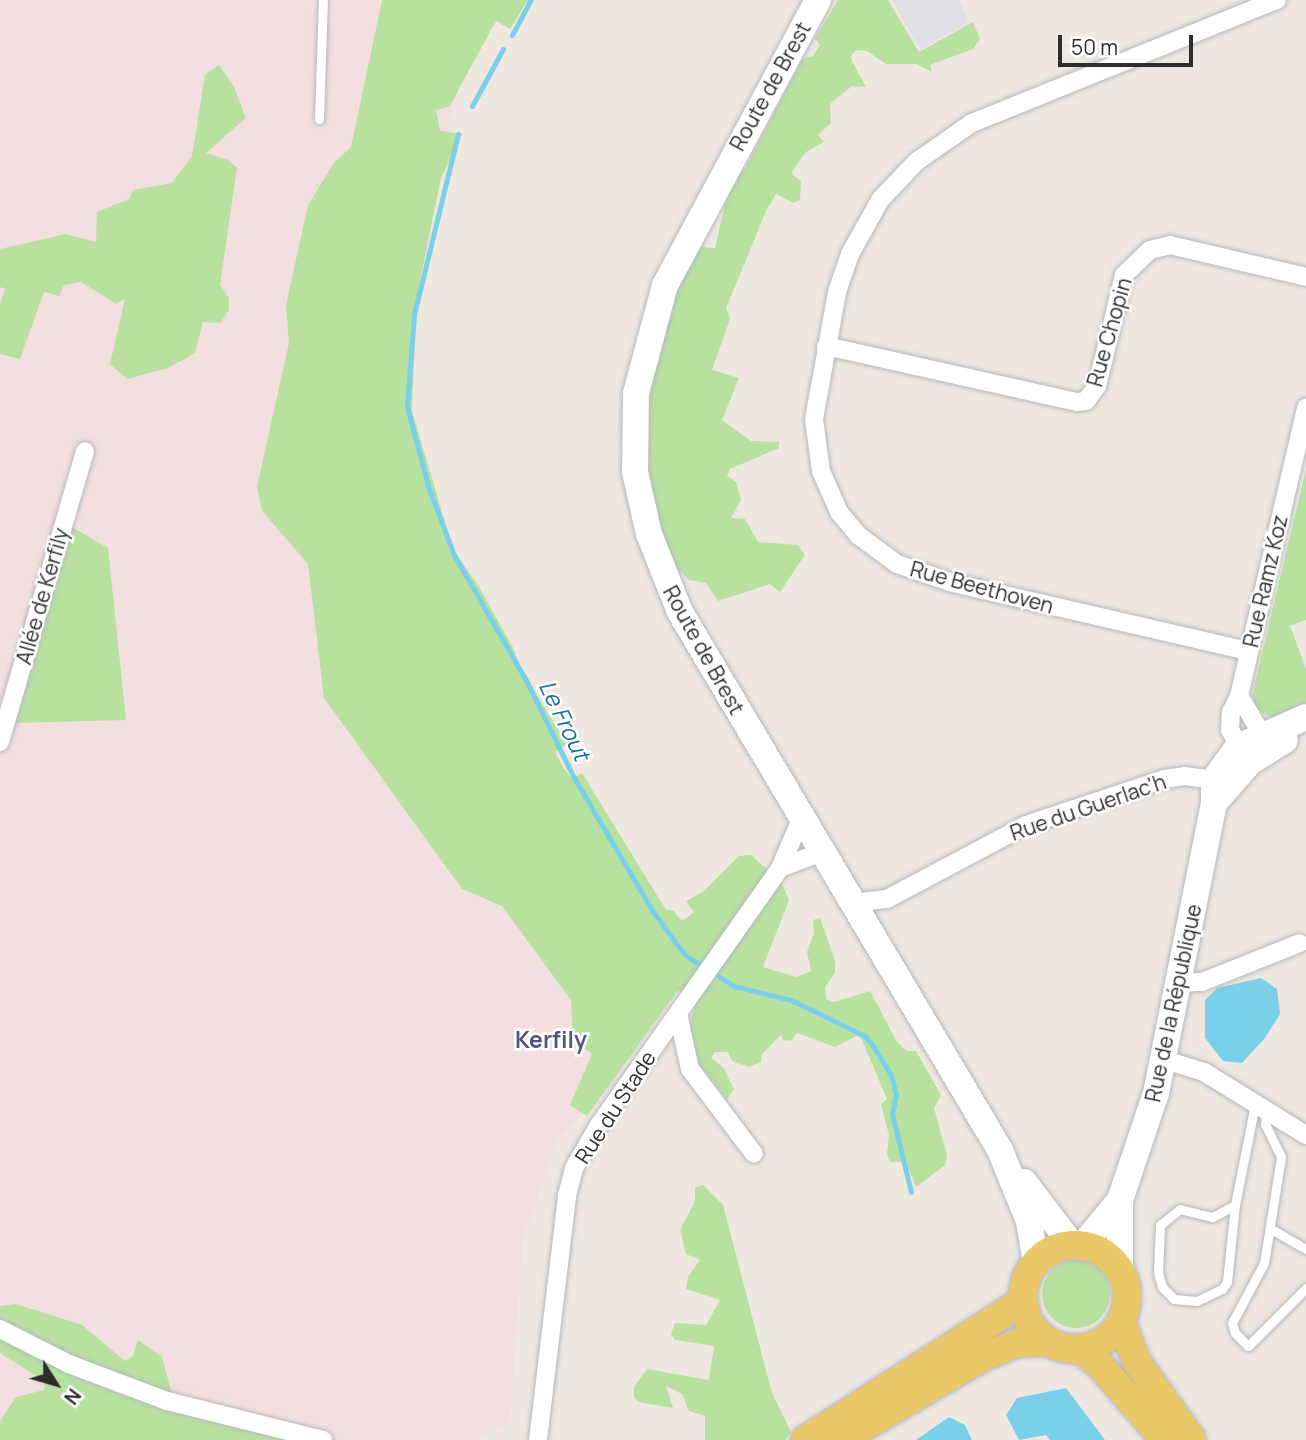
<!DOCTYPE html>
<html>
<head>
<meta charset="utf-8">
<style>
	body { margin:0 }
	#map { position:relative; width:1306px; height:1440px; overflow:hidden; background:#eee8e1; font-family:Manrope,sans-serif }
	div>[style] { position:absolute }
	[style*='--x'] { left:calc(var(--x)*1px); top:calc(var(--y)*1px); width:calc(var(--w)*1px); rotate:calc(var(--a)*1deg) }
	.industrial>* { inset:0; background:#e2e0e7 }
	.medical>* { inset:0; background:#f3dfe0 }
	.green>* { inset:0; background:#b8e1a0 }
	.round { border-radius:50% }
	.water>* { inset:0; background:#7acfe9 }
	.stream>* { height:5px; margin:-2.5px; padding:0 2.5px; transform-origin:2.5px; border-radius:2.5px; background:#7acfe9 }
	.roads { filter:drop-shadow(0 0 2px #b4b7bf) drop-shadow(0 0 2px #b4b7bf) }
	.lane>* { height:9px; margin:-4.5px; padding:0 4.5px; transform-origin:4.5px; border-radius:4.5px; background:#fff }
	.street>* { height:18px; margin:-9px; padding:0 9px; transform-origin:9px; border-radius:9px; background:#fff }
	.secondary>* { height:26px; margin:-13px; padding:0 13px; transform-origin:13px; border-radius:13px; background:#fff }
	.primary>* { height:28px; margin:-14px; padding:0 14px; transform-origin:14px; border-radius:14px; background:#eac869 }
	.primary>.ring { margin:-14px; padding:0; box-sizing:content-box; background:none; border:28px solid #eac869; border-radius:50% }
	span { translate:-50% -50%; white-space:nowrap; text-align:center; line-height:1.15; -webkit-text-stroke:5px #fff; paint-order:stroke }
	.street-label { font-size:21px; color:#2d2d2d }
	.water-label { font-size:23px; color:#157099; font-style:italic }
	.neighbourhood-label { font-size:23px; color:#4f587c; font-weight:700 }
	.north { position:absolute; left:21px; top:1349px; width:70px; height:70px; -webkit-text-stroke:5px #fff; paint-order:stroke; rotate:127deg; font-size:19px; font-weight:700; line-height:28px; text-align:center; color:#2d2d2d }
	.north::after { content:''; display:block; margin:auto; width:24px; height:32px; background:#2d2d2d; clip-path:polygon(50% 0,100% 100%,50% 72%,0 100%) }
	.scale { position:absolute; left:1058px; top:35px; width:135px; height:32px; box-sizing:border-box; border:4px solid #2d2d2d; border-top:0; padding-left:9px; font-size:21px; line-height:24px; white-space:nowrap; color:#2d2d2d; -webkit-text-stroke:5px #fff; paint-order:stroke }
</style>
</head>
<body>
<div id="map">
	<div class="industrial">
		<div style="clip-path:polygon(892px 0,959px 0,969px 22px,920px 50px)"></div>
	</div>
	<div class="medical">
		<div style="clip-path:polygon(0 0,525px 0,512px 27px,495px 18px,465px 72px,446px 126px,464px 134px,441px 179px,431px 225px,430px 258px,412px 311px,399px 402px,430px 505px,563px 767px,694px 970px,606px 1091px,558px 1138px,523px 1239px,510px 1422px,474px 1440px,0 1440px)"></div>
	</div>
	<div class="green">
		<div style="clip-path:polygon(382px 0,528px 0,510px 29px,496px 21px,449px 107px,436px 110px,440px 131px,462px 134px,441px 178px,417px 295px,412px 411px,453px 549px,478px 585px,516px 653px,513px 656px,567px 744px,555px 752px,563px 767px,572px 779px,582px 773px,666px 910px,673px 910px,682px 921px,694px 912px,686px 901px,703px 892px,739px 856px,751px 855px,781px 882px,789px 900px,763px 967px,796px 977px,811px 971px,807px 952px,814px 933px,813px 920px,820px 918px,835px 961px,835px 973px,825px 987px,826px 999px,834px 1002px,870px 991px,897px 1042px,907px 1051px,916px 1051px,941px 1095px,934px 1108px,947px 1155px,945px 1165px,916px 1187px,906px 1162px,890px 1162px,887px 1154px,889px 1135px,881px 1104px,887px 1099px,861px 1038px,856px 1036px,835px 1047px,797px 1033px,791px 1041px,783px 1040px,781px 1035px,762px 1054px,761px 1062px,749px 1067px,732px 1061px,728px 1052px,715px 1052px,711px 1058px,723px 1067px,734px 1089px,727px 1099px,697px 1062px,688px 1032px,695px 1005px,678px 990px,587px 1116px,570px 1105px,592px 1054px,573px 1040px,571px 1000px,502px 906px,462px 889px,324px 698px,308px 564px,262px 511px,257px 486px,289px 343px,286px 305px,308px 205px,334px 163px,351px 147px)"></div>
		<div style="clip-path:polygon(838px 0,888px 0,919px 52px,973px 22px,980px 39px,973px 49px,930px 65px,932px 72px,916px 64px,886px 64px,867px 51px,856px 50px,850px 57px,866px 87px,852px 86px,830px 104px,831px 123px,818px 135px,824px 142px,806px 152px,791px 173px,801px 181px,800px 200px,793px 203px,776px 194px,766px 211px,726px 308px,730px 319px,712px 370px,739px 378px,722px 420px,751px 441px,779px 442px,779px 448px,730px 469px,727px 476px,736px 482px,741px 500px,731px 518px,745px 519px,758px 542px,798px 545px,805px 555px,780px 592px,770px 584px,718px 601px,706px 583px,689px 580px,672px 563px,649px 506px,642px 416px,661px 312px,700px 247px,715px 248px,730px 182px,745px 169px,802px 59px,813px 56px,820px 45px,815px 39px)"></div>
		<div style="clip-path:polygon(219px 65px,234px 87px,246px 118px,206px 153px,228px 160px,237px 168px,220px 285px,229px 298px,229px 310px,220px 323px,203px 322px,195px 353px,168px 368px,127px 379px,110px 364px,125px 299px,116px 304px,81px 282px,64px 285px,59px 296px,44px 292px,20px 359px,0 354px,0 304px,5px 289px,0 287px,0 249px,66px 234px,96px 242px,97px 212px,129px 199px,133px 190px,172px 183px,192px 156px,205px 75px)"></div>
		<div style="clip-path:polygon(1306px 469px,1306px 620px,1290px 626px,1306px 669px,1306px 711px,1275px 720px,1257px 709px,1252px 696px)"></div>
		<div style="clip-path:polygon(73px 528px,108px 548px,126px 720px,14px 723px)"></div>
		<div style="clip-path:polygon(703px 1185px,723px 1205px,772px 1393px,791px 1432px,785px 1440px,705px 1440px,705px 1416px,689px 1411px,682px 1394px,666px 1386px,673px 1408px,638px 1402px,634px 1397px,634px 1387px,647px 1369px,709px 1380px,714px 1346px,675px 1340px,671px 1334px,675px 1323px,706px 1325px,720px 1300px,686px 1289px,688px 1277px,700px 1260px,686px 1254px,680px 1230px,695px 1201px,695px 1187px)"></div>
		<div class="round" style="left:1042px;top:1260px;width:68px;height:68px"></div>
		<div style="clip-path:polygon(16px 1304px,82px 1325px,125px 1361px,133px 1356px,138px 1340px,162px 1357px,173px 1398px,287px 1440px,0 1440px,0 1421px,16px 1397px,44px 1390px,45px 1382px,0 1353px,0 1306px)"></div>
	</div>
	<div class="water">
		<div style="clip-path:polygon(1261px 978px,1277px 989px,1280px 1014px,1265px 1038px,1242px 1063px,1223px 1061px,1205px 1038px,1205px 1000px,1217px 988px)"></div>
		<div style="clip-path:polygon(1066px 1388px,1105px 1440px,1050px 1440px,1046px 1435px,1019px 1440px,1006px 1415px,1017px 1398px)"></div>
		<div style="clip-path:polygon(949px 1417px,965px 1425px,972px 1440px,916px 1440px)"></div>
	</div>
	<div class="stream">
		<div style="--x:512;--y:35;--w:40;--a:-62"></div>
		<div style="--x:472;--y:106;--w:65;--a:-61.5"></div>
		<div style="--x:458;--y:134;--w:186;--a:103.7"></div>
		<div style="--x:414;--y:315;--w:92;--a:94.4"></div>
		<div style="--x:407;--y:407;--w:85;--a:75"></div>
		<div style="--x:429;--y:489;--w:71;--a:69.3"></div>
		<div style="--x:454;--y:555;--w:144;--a:60.1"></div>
		<div style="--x:526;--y:680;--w:107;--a:63.9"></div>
		<div style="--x:573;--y:776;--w:158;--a:59.5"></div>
		<div style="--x:653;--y:912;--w:54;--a:53.3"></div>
		<div style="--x:685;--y:955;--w:58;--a:32.3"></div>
		<div style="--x:734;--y:986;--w:59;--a:13.8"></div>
		<div style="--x:791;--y:1000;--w:82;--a:25.9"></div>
		<div style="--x:865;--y:1036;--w:13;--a:51"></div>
		<div style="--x:873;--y:1046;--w:34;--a:58"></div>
		<div style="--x:891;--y:1075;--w:21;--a:76"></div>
		<div style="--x:896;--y:1095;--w:19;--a:102"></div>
		<div style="--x:892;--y:1114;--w:80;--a:76.3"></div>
	</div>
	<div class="roads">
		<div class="lane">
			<div style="--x:319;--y:119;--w:119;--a:-88.1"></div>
			<div style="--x:1266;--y:1111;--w:13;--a:94"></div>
			<div style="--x:1265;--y:1124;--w:37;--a:64"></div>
			<div style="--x:1281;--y:1157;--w:107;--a:99.1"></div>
			<div style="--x:1264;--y:1263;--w:68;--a:118.1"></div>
			<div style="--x:1232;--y:1323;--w:10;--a:73"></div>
			<div style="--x:1235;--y:1333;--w:18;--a:45"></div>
			<div style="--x:1248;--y:1346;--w:82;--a:-45"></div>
			<div style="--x:1235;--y:1205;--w:26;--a:152"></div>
			<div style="--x:1212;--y:1217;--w:33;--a:-166"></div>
			<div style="--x:1180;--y:1209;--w:26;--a:141"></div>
			<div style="--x:1160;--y:1225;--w:47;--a:92.4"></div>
			<div style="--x:1158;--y:1272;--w:16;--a:75"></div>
			<div style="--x:1162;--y:1287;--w:17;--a:45"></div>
			<div style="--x:1174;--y:1299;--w:23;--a:5"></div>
			<div style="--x:1197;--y:1301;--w:28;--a:-26"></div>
			<div style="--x:1222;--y:1289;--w:9;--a:-54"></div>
			<div style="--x:1227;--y:1282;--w:77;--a:-84.1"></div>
			<div style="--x:1235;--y:1205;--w:103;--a:-78.8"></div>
			<div style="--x:1271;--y:1229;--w:40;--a:29.7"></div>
		</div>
		<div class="street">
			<div style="--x:826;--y:346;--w:257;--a:12.6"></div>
			<div style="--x:1077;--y:402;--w:9;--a:-6"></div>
			<div style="--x:1086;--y:401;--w:19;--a:-54"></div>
			<div style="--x:1097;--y:386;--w:114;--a:-76.3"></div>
			<div style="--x:1124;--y:275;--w:36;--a:-44"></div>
			<div style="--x:1150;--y:250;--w:21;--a:-14"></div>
			<div style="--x:1170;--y:245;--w:140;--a:13.2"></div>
			<div style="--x:1248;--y:651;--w:306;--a:-167"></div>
			<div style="--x:950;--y:582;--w:56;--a:-161.2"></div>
			<div style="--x:897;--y:564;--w:47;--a:-143.6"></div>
			<div style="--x:859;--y:536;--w:31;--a:-130"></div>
			<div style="--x:839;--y:512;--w:45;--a:-113.7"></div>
			<div style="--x:821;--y:471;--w:52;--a:-97.7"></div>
			<div style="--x:814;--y:419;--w:129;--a:-79.7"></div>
			<div style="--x:837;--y:292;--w:40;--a:-71.1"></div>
			<div style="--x:850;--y:254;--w:62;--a:-60.9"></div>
			<div style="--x:880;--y:200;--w:52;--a:-46.5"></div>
			<div style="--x:916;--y:162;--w:68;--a:-34.9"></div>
			<div style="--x:972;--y:123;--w:329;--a:-22"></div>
			<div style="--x:1239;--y:696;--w:56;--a:58.9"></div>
			<div style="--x:0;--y:742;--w:303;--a:-73.7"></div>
			<div style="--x:1245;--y:755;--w:29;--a:-121"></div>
			<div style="--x:1230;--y:730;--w:18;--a:-87"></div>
			<div style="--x:1231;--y:712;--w:18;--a:-63"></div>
			<div style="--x:1239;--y:696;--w:296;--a:-76.9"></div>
			<div style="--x:780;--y:868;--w:45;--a:-20.9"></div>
			<div style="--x:853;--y:903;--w:34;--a:-7"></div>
			<div style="--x:887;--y:899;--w:157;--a:-28"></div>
			<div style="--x:1026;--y:825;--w:145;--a:-18.4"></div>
			<div style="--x:1164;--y:779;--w:21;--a:-8"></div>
			<div style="--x:1185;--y:776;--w:29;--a:8"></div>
			<div style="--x:1180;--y:983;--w:22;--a:-3"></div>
			<div style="--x:1202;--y:982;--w:105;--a:-21.7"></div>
			<div style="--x:678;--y:1014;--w:56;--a:77.7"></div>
			<div style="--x:690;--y:1069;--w:106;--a:53"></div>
			<div style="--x:1165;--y:1060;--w:41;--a:17.1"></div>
			<div style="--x:1204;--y:1072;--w:120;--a:31.7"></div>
			<div style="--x:0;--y:1329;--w:77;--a:26.9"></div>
			<div style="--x:69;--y:1364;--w:105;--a:20.7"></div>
			<div style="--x:167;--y:1401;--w:161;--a:14"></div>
			<div style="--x:538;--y:1440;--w:247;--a:-83.2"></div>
			<div style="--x:567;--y:1195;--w:28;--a:-75"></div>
			<div style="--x:574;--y:1168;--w:50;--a:-59.8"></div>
			<div style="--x:599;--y:1125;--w:314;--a:-54.8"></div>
			<div style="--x:780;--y:868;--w:56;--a:-66.7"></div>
		</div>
		<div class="secondary">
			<div style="--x:818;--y:0;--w:323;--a:118.2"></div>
			<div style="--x:665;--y:285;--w:112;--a:105"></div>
			<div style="--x:636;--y:393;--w:79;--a:90.7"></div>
			<div style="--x:635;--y:472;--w:64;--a:77.3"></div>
			<div style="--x:649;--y:534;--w:84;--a:68.3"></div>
			<div style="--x:680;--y:612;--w:626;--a:59.26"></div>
			<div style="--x:1000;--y:1150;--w:77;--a:67.8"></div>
			<div style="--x:1029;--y:1221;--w:43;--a:80.5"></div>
			<div style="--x:1215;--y:802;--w:53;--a:-48.8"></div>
			<div style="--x:1250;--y:762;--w:41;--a:-32.2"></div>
			<div style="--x:1024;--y:1182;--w:79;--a:52.7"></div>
			<div style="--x:1120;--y:1202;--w:68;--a:90"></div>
			<div style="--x:1083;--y:1245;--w:58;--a:-50.6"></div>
			<div style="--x:1120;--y:1200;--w:113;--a:-71.4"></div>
			<div style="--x:1156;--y:1093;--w:296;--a:-78.7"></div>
			<div style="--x:1214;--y:803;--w:23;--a:-90"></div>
			<div style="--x:1214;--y:780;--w:41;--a:-54"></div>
			<div style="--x:1238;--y:747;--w:74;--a:-23.8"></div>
		</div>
		<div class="primary">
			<div class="ring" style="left:1023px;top:1245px;width:76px;height:76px"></div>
			<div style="--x:1121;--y:1322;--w:43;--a:68.2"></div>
			<div style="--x:1137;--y:1362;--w:95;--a:54.8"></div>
			<div style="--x:1079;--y:1349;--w:25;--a:37"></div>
			<div style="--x:1099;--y:1364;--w:101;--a:49"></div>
			<div style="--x:805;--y:1440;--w:259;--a:-32.5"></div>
			<div style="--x:841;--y:1440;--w:167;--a:-30.3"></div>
			<div style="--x:985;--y:1356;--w:35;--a:-22"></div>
			<div style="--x:1017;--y:1343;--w:33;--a:-2"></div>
		</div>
	</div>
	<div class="street-label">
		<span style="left:770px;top:86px;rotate:-61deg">Route de Brest</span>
		<span style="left:1109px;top:332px;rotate:-74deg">Rue Chopin</span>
		<span style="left:1265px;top:581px;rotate:-77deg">Rue Ramz Koz</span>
		<span style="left:982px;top:587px;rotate:15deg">Rue Beethoven</span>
		<span style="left:42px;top:596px;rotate:-74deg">Allée de Kerfily</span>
		<span style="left:704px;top:650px;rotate:61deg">Route de Brest</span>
		<span style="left:1088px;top:807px;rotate:-19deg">Rue du Guerlac'h</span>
		<span style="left:1173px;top:1003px;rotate:-78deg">Rue de la République</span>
		<span style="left:615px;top:1107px;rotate:-57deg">Rue du Stade</span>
	</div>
	<div class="water-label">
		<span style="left:565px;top:720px;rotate:64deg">Le Frout</span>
	</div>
	<div class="neighbourhood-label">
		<span style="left:551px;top:1039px">Kerfily</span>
	</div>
	<div class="north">N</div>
	<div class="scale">50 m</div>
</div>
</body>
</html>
